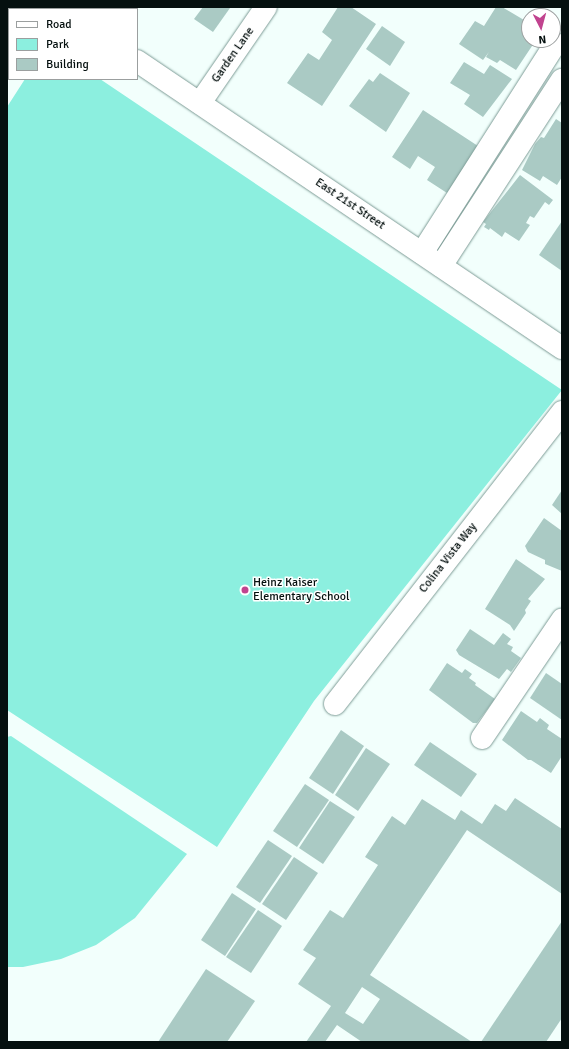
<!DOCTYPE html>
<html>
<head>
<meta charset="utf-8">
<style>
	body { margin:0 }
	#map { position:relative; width:569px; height:1049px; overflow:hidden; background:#f2fffc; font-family:Signika,sans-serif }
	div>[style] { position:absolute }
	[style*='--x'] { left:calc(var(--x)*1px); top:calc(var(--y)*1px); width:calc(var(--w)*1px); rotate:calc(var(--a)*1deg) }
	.green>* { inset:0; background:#8cefdf }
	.building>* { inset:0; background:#aacac4 }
	.roads { filter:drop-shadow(0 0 1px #7d9c96) drop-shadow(0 0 1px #7d9c96) }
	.minor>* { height:22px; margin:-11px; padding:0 11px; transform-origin:11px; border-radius:11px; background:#fff }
	.dots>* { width:11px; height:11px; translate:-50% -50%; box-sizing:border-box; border:2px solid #fff; border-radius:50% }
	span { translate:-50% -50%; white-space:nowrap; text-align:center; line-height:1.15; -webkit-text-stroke:3px #fff; paint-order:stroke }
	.street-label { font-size:12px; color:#05100f }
	.poi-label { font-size:12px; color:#05100f }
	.left { translate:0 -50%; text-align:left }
	.frame { position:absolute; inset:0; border:8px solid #05100f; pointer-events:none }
	.legend { position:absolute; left:8px; top:8px; width:130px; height:72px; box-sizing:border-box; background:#fff; border:1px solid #9b9f9f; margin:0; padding:5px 7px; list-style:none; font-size:12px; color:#05100f }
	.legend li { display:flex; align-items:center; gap:8px; height:20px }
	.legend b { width:20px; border:1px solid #9b9f9f }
	.north { position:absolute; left:521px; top:8px; width:40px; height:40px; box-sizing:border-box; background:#fff; border:1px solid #9b9f9f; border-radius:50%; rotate:174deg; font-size:11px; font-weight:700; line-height:16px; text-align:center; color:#05100f }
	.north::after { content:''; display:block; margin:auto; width:14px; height:18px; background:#c1438f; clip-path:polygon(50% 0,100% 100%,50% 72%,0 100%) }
</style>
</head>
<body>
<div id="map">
	<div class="green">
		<div style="clip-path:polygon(25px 79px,100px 79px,562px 390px,314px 701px,217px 847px,7px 710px,7px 107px)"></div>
		<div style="clip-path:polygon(11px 736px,187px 854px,135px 918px,96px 945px,61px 959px,23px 967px,7px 967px,7px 737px)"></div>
	</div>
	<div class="building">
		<div style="clip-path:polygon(203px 7px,230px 8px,213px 32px,194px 19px)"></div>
		<div style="clip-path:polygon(338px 7px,351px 7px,376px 24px,322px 106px,287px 83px,308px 53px,319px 60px,332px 40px,322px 32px)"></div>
		<div style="clip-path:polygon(496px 7px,502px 7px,529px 23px,529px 40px,536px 40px,516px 70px,500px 60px,497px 63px,486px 57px,489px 52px,483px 60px,459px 44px,475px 21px,484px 26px)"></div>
		<div style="clip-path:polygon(382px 26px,405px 42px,390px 66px,366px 49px)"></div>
		<div style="clip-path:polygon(464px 62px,484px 74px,490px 65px,512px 79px,483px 117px,464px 104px,470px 95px,450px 83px)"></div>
		<div style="clip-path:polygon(380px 73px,410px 93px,386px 132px,349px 106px,369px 79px,373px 82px)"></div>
		<div style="clip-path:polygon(423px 110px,478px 146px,447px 193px,427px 180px,435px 167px,418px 156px,410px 169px,392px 157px)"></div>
		<div style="clip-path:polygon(556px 119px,562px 123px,562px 177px,557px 185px,543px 176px,540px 181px,522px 170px,535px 144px,541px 137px,544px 138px)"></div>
		<div style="clip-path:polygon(520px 175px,553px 200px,549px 205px,545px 202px,534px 218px,530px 216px,526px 223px,530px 225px,519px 241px,505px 232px,502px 237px,490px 228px,489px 230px,484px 227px,486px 224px,483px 222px)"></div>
		<div style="clip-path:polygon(562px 221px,562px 271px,539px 255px)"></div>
		<div style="clip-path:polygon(562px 490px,562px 514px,552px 505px)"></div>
		<div style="clip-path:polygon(544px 518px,562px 531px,562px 571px,545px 564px,545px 560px,528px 552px,525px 546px)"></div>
		<div style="clip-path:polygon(516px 559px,545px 579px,528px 599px,531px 601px,525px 610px,526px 613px,514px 631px,510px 625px,485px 609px)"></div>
		<div style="clip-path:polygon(470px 629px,494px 645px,503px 633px,511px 639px,507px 644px,513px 647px,511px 651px,521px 658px,511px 672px,507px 669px,499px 679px,459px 655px,456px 650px)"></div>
		<div style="clip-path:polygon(447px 663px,462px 673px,465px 669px,472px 674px,469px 678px,476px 683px,475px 685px,495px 699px,477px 723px,473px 723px,429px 690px)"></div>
		<div style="clip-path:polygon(546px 673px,562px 684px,562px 720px,530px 698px)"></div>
		<div style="clip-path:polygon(521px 711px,537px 722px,540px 718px,549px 725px,547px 729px,562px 739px,562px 756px,551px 773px,531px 760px,528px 760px,502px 740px)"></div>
		<div style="clip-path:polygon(341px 730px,364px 746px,333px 794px,309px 778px)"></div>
		<div style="clip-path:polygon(430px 742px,477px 774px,461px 797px,414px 765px)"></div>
		<div style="clip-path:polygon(366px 748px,390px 764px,358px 811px,335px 795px)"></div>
		<div style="clip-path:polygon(305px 784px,329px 800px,297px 847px,273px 831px)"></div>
		<div style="clip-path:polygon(evenodd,515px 798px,562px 829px,562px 894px,467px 830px,370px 975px,472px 1042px,362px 1042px,337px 1025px,325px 1042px,306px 1042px,331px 1006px,298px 984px,316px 958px,303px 950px,330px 910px,343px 918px,378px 865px,365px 857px,392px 816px,405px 825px,422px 799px,455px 820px,461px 810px,482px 824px,495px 804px,506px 811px,515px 798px,362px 987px,380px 999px,363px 1024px,345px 1013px,362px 987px)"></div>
		<div style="clip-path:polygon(330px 801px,355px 817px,323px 864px,299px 848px)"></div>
		<div style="clip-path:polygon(268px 840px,292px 856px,260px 903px,236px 887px)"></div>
		<div style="clip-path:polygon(294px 857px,318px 873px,286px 920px,262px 904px)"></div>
		<div style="clip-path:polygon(232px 893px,256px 909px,225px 956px,201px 940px)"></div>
		<div style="clip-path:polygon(258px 910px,282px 926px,251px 973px,226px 957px)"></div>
		<div style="clip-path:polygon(562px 921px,562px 1018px,546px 1042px,481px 1042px)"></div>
		<div style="clip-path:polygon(206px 969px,255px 1001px,227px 1042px,158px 1042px)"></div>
	</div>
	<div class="roads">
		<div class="minor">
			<div style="--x:57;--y:7;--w:4;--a:34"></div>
			<div style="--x:137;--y:61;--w:513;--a:34.03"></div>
			<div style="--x:200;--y:103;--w:116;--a:-55.5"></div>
			<div style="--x:422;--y:253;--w:248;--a:-57.5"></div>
			<div style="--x:441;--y:266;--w:222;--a:-57"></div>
			<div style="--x:335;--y:704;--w:370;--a:-52.1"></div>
			<div style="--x:482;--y:738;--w:143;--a:-55.9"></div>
		</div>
	</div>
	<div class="dots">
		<div style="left:245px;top:590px;background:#c1438f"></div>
	</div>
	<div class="street-label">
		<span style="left:233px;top:55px;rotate:-55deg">Garden Lane</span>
		<span style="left:350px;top:204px;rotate:34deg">East 21st Street</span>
		<span style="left:448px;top:558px;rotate:-52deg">Colina Vista Way</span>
	</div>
	<div class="poi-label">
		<span class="left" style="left:253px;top:590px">Heinz Kaiser<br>Elementary School</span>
	</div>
	<div class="frame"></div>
	<ul class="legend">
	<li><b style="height:5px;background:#fff"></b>Road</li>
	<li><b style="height:11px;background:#8cefdf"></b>Park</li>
	<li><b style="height:11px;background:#aacac4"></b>Building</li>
	</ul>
	<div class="north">N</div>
</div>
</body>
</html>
